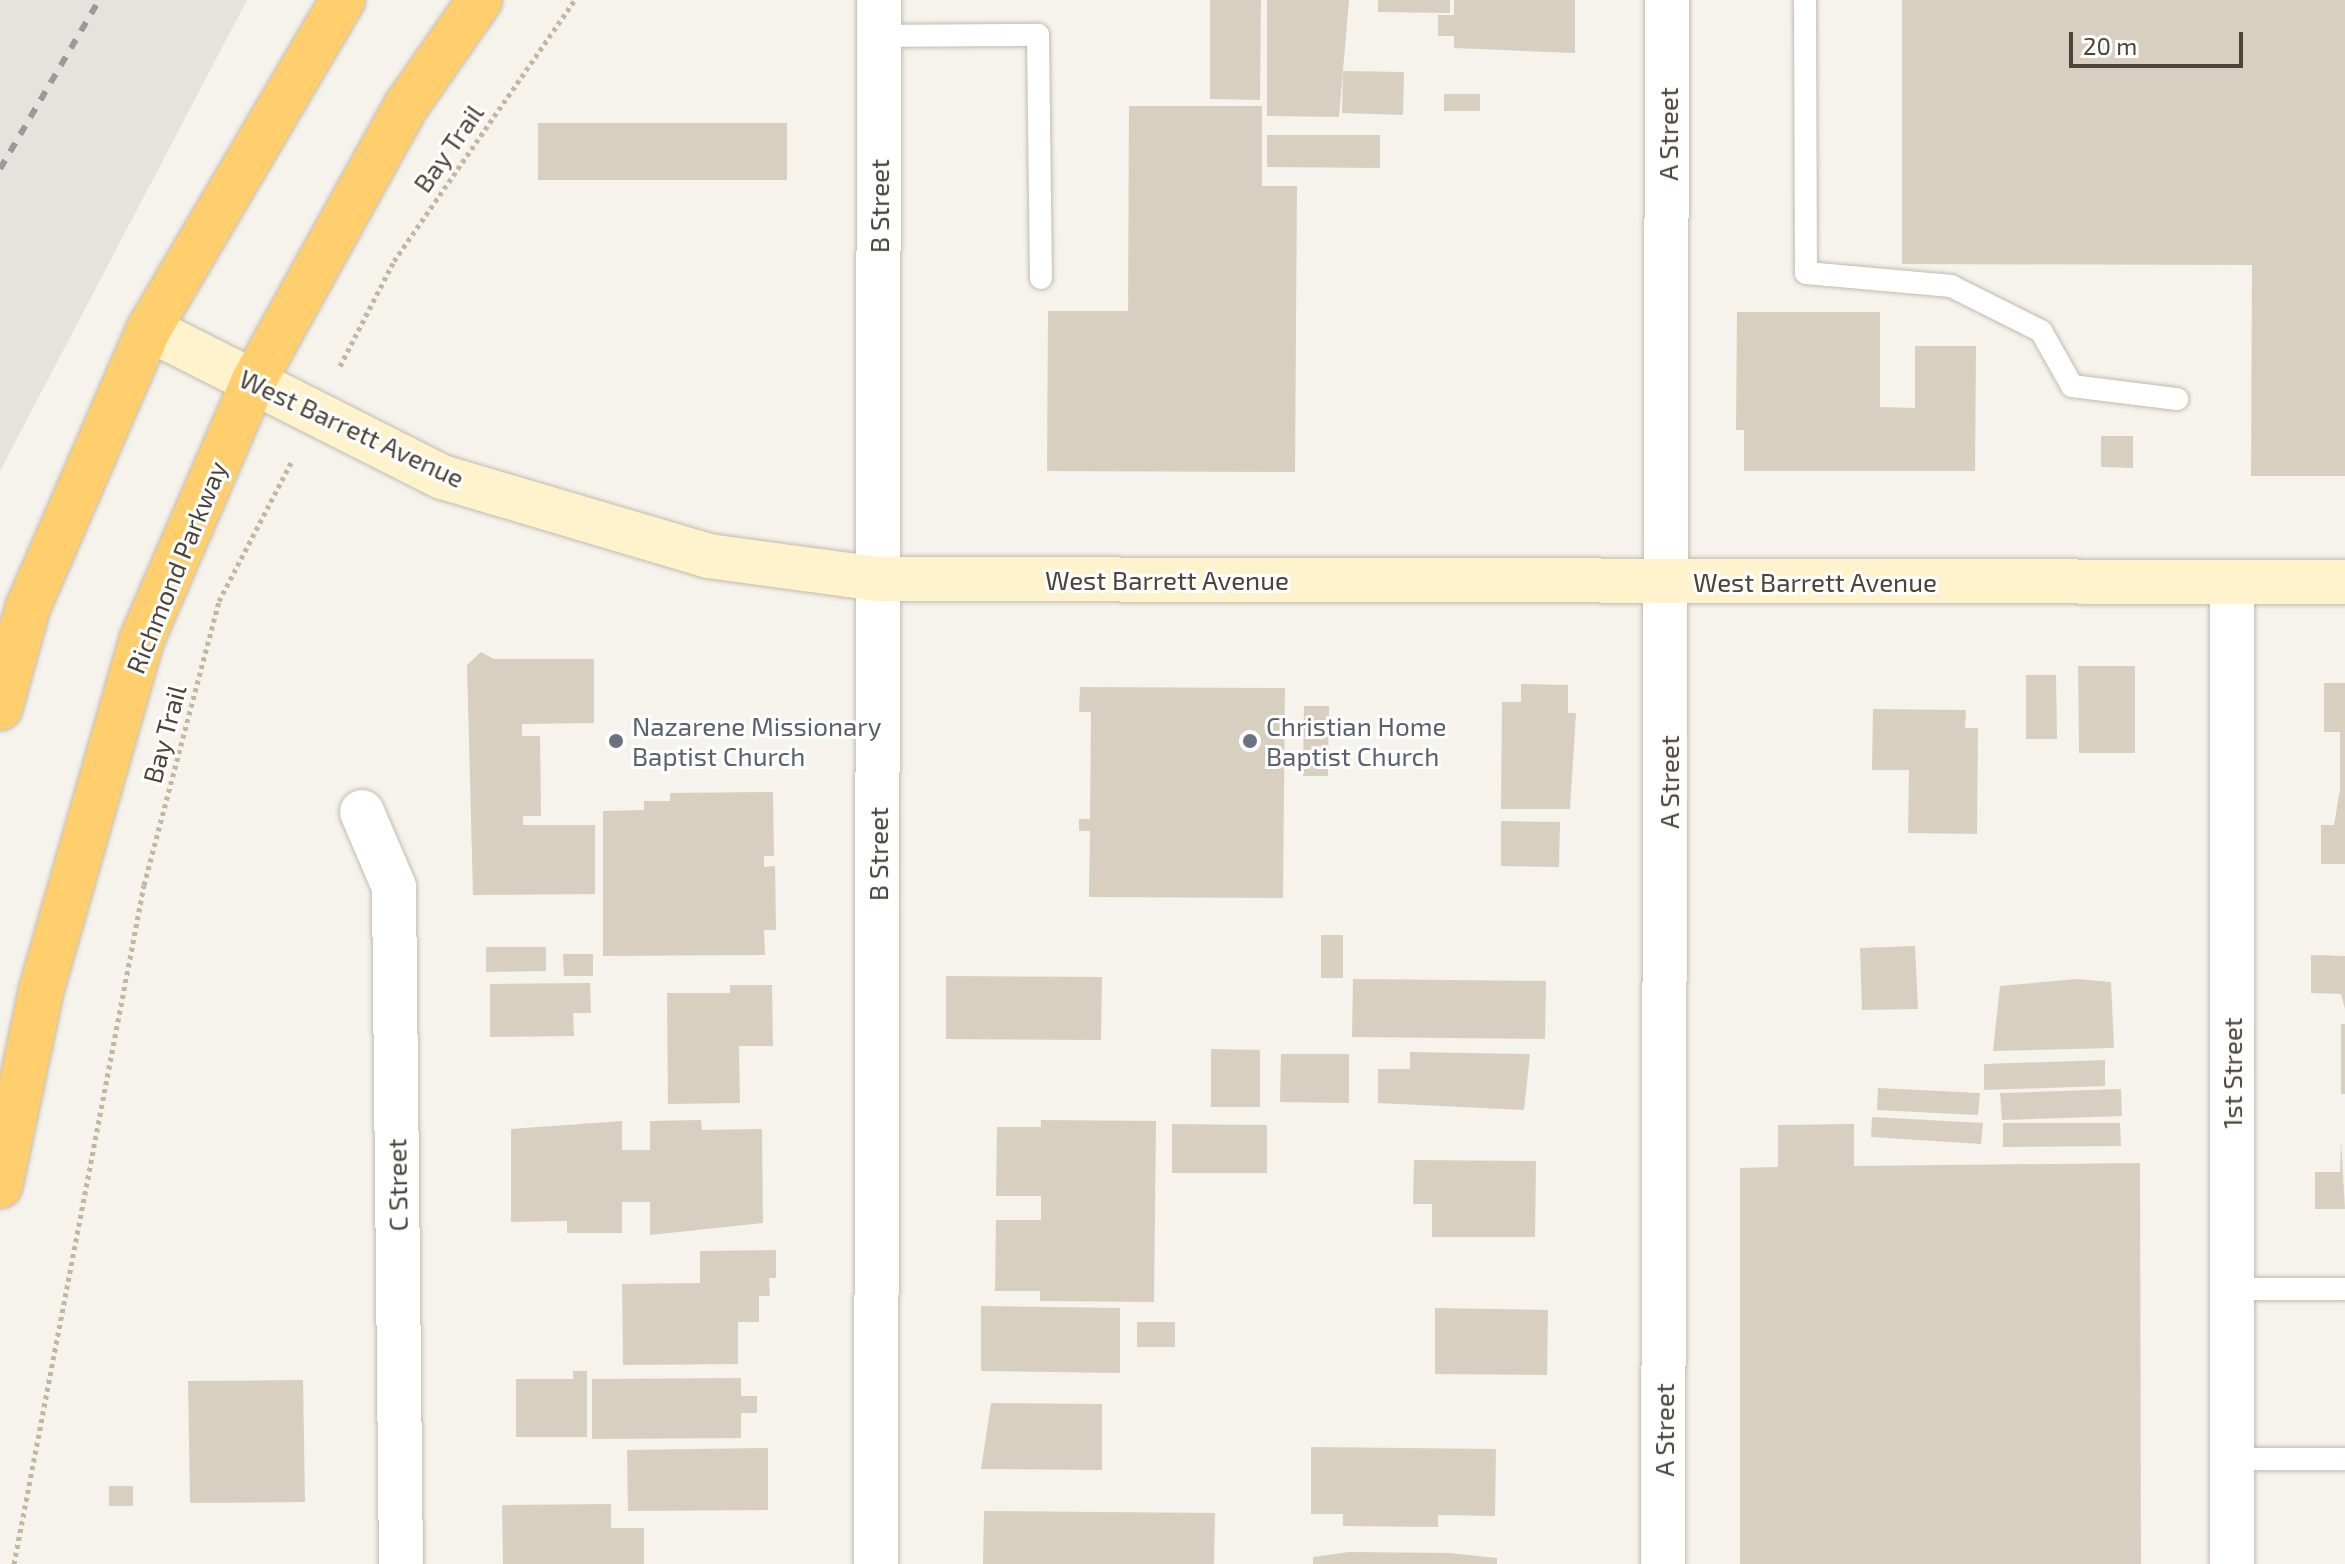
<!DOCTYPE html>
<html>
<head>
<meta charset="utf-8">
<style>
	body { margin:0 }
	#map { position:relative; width:2345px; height:1564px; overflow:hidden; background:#f6f3ec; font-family:"Exo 2",sans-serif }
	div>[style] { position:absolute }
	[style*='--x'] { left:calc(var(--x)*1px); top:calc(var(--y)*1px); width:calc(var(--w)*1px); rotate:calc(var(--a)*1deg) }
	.industrial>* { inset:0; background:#e6e2dd }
	.building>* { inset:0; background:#d8cfc1 }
	.path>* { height:5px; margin-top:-2.5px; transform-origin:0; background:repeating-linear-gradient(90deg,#c4b79f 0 4px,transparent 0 8px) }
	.roads { filter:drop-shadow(0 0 2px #c2bbae) drop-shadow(0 0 2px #c2bbae) }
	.lane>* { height:22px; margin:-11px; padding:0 11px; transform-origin:11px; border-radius:11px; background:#fff }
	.street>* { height:44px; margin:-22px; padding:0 22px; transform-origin:22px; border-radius:22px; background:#fff }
	.secondary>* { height:44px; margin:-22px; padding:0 22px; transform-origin:22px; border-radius:22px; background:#fff3cd }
	.highway>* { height:44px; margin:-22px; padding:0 22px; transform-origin:22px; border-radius:22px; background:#ffcf6e }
	.rail>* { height:6px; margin-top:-3px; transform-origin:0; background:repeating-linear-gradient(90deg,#9a9a9a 0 10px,transparent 0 20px) }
	.dots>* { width:22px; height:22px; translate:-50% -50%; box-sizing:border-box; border:4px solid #fff; border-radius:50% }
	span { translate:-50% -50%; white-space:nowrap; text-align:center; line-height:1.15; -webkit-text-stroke:6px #fff; paint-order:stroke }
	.street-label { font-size:26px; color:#4b4439 }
	.worship-label { font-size:26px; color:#5b616d }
	.left { translate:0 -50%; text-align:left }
	.scale { position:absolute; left:2069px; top:32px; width:174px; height:36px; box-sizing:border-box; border:4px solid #4b4439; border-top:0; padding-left:10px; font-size:24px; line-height:28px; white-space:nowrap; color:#4b4439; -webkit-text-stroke:6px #fff; paint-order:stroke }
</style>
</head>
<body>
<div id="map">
	<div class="industrial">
		<div style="clip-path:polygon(0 0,247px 0,0 471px)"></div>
	</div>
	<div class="building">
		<div style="clip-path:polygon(1210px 0,1261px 0,1260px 100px,1210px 99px)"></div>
		<div style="clip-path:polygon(1267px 0,1349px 0,1339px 117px,1267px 116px)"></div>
		<div style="clip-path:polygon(1378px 0,1450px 0,1450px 13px,1378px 12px)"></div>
		<div style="clip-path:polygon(1454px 0,1575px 0,1575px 53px,1454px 48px,1454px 36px,1438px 36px,1438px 15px,1454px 15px)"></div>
		<div style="clip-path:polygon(1902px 0,2345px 0,2345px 476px,2251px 476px,2252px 265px,1902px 264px)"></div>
		<div style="clip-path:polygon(1343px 71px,1404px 72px,1403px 115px,1342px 113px)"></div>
		<div style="clip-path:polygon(1444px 94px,1480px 94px,1480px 111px,1444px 111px)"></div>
		<div style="clip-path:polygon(1129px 106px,1262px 106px,1262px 186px,1297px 186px,1295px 472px,1047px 471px,1048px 311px,1128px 311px)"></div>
		<div style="clip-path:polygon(538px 123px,787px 123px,787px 180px,538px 180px)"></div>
		<div style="clip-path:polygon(1267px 135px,1380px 135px,1380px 168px,1267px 167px)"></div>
		<div style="clip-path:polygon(1737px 312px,1880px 312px,1880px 407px,1915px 408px,1915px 346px,1976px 346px,1975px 471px,1744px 471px,1744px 430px,1736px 430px)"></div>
		<div style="clip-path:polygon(2101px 436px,2133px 436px,2133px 468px,2101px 467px)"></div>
		<div style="clip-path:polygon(481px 652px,494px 659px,594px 659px,594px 723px,522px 724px,522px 736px,540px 736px,541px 816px,523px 816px,523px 825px,595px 825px,595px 894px,473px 895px,467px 665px)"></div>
		<div style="clip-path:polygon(2078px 666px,2135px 666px,2135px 753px,2079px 753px)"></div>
		<div style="clip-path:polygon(2026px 675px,2056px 675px,2057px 739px,2026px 739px)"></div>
		<div style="clip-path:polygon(2324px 683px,2345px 683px,2345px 864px,2321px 864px,2321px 825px,2334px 825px,2340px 789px,2340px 732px,2324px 732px)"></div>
		<div style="clip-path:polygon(1521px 684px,1568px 685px,1568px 713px,1576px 713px,1570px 809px,1501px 809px,1502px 702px,1521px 702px)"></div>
		<div style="clip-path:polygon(1080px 687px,1285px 688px,1283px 898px,1089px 897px,1090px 831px,1079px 831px,1079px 819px,1090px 819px,1091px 712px,1079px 712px)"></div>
		<div style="clip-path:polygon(1304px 706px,1329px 706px,1328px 776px,1303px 776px)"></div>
		<div style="clip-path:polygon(1873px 709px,1966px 710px,1965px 728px,1978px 728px,1977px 834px,1908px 833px,1909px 770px,1872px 770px)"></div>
		<div style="clip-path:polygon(773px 792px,774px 856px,764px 856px,764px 867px,775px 866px,776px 930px,764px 930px,765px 955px,603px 956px,603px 811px,644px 810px,644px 801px,670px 801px,670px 793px)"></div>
		<div style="clip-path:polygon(1501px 821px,1560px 822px,1559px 867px,1501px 866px)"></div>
		<div style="clip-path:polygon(1321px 935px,1343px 935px,1343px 978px,1321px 978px)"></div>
		<div style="clip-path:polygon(1915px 946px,1918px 1009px,1862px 1010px,1860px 948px)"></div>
		<div style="clip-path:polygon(486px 947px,546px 947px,546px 971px,486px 972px)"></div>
		<div style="clip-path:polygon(563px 954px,593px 954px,593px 976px,564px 976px)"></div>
		<div style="clip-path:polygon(2311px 955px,2345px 956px,2345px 1009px,2341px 994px,2311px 993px)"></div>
		<div style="clip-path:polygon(946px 976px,1102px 977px,1101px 1040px,946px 1039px)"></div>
		<div style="clip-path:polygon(1353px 979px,1546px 981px,1545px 1039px,1352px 1037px)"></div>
		<div style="clip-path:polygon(2077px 979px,2111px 982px,2114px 1048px,1993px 1051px,2000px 986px)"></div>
		<div style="clip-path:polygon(590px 983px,591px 1013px,573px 1013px,574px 1036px,490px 1037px,490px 984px)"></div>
		<div style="clip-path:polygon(730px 985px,772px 985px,773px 1046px,739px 1046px,740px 1103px,668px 1104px,667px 993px,730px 993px)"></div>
		<div style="clip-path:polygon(2341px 1024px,2345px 1024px,2345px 1094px,2341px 1094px)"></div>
		<div style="clip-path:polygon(1211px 1049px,1260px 1050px,1260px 1107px,1211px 1107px)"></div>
		<div style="clip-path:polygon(1410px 1052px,1530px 1054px,1524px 1110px,1378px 1103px,1378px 1069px,1410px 1069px)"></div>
		<div style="clip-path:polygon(1281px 1054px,1349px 1054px,1349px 1103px,1280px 1102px)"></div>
		<div style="clip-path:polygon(2105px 1060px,2105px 1086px,1984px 1090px,1984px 1064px)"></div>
		<div style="clip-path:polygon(1878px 1088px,1980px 1093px,1978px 1115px,1877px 1110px)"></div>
		<div style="clip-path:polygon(2121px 1089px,2122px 1116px,2002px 1120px,2000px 1093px)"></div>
		<div style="clip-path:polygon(1872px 1117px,1983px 1123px,1981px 1144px,1871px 1137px)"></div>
		<div style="clip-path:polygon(701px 1120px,702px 1130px,762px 1129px,763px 1223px,650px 1235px,650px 1202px,622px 1202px,622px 1233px,567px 1233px,567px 1221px,511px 1222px,511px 1129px,622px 1121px,622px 1150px,650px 1150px,650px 1121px)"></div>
		<div style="clip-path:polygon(1041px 1120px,1156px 1121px,1154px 1302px,1040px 1301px,1040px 1291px,995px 1291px,996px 1220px,1041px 1220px,1041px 1196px,996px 1196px,997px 1127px,1041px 1127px)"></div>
		<div style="clip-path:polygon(2003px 1123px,2120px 1123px,2121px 1146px,2003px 1147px)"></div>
		<div style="clip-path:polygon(1172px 1124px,1267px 1125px,1267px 1173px,1172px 1173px)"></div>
		<div style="clip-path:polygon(1854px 1124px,1854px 1166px,2140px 1163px,2141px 1564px,1740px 1564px,1740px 1168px,1778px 1167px,1778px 1125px)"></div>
		<div style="clip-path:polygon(2341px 1140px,2345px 1209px,2315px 1209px,2315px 1172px,2340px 1172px)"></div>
		<div style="clip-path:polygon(1414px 1160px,1536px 1161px,1535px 1237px,1432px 1237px,1432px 1204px,1413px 1204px)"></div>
		<div style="clip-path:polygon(776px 1250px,776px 1278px,769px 1278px,770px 1296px,759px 1296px,759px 1322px,738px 1322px,738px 1364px,623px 1365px,622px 1284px,700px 1283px,700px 1251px)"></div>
		<div style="clip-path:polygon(981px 1306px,1120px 1308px,1120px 1373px,981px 1371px)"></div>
		<div style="clip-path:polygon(1435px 1308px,1548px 1310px,1547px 1375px,1435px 1374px)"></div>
		<div style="clip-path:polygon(1137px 1322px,1175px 1322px,1175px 1347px,1137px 1347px)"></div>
		<div style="clip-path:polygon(573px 1371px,587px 1371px,587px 1437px,516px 1437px,516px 1379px,573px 1379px)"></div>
		<div style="clip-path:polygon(741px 1378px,741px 1396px,757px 1396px,757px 1413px,741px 1413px,741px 1438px,592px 1439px,592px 1379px)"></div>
		<div style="clip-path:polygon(303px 1380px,305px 1502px,190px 1503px,188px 1381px)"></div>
		<div style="clip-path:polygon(991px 1403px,1102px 1404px,1102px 1470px,981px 1469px)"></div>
		<div style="clip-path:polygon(1311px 1447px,1496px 1449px,1495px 1516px,1438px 1515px,1438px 1527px,1343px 1526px,1343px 1514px,1311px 1514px)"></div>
		<div style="clip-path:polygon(768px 1448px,768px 1510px,628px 1511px,627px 1450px)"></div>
		<div style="clip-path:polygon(109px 1486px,133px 1486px,133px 1506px,109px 1506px)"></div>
		<div style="clip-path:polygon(611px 1504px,611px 1528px,644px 1528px,644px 1564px,503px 1564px,502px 1505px)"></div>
		<div style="clip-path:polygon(984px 1511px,1215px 1513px,1214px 1564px,983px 1564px)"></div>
		<div style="clip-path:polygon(1349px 1552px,1449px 1553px,1497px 1558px,1497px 1564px,1313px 1564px,1313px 1557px)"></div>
	</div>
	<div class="path">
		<div style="--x:340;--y:366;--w:118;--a:-62.8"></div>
		<div style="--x:394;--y:261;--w:318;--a:-55.3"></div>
		<div style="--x:14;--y:1564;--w:691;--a:-79.16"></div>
		<div style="--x:144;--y:885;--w:294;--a:-75.2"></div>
		<div style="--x:219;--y:601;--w:158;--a:-62.5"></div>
	</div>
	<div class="roads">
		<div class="lane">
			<div style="--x:1805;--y:0;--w:273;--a:89.8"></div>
			<div style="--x:1806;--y:273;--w:146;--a:5.1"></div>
			<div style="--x:1951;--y:286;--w:101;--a:26.6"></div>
			<div style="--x:2041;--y:331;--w:63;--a:60.6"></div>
			<div style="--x:2072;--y:386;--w:106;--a:7.1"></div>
			<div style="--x:879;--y:36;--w:159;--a:-0.4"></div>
			<div style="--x:1038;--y:35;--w:243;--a:89.3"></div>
			<div style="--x:2232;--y:1289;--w:113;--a:0"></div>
			<div style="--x:2232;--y:1459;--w:113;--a:0"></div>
		</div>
		<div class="street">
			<div style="--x:2232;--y:582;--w:982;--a:90"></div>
			<div style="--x:362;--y:812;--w:82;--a:66.9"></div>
			<div style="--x:394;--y:887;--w:677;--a:89.41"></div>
			<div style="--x:876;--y:1564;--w:1564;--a:-89.89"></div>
			<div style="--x:1663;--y:1564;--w:1564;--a:-89.85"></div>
		</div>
		<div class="secondary">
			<div style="--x:149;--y:329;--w:328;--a:26.8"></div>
			<div style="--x:442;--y:477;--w:277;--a:16.5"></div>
			<div style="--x:708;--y:556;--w:173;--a:7.7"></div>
			<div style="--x:879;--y:579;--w:1466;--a:0.12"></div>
		</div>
		<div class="highway">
			<div style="--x:0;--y:708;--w:105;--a:-74.5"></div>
			<div style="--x:28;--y:607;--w:303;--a:-66.5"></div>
			<div style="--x:149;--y:329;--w:382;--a:-59.5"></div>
			<div style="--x:0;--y:1186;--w:199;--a:-78.1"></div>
			<div style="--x:41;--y:991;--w:366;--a:-74"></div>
			<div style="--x:142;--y:639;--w:280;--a:-66.6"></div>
			<div style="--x:253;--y:382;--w:316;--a:-61"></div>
			<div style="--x:406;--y:106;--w:129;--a:-55.1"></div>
		</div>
	</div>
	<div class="rail">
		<div style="--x:0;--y:169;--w:196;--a:-59.6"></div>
	</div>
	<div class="dots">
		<div style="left:616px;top:741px;background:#6b7280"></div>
		<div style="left:1250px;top:741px;background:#6b7280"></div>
	</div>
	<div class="street-label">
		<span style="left:1668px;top:134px;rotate:-90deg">A Street</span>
		<span style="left:448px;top:148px;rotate:-55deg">Bay Trail</span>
		<span style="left:879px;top:206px;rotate:-90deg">B Street</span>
		<span style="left:352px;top:428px;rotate:25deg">West Barrett Avenue</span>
		<span style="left:176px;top:567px;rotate:-68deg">Richmond Parkway</span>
		<span style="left:1167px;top:580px">West Barrett Avenue</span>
		<span style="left:1815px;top:582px">West Barrett Avenue</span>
		<span style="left:164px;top:734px;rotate:-75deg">Bay Trail</span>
		<span style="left:1669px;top:782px;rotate:-90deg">A Street</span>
		<span style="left:878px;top:854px;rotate:-90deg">B Street</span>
		<span style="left:2232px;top:1073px;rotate:-90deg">1st Street</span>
		<span style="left:397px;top:1185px;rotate:-91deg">C Street</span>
		<span style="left:1664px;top:1430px;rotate:-90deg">A Street</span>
	</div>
	<div class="worship-label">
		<span class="left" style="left:632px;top:741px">Nazarene Missionary<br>Baptist Church</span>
		<span class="left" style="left:1266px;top:741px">Christian Home<br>Baptist Church</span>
	</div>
	<div class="scale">20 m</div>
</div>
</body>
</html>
